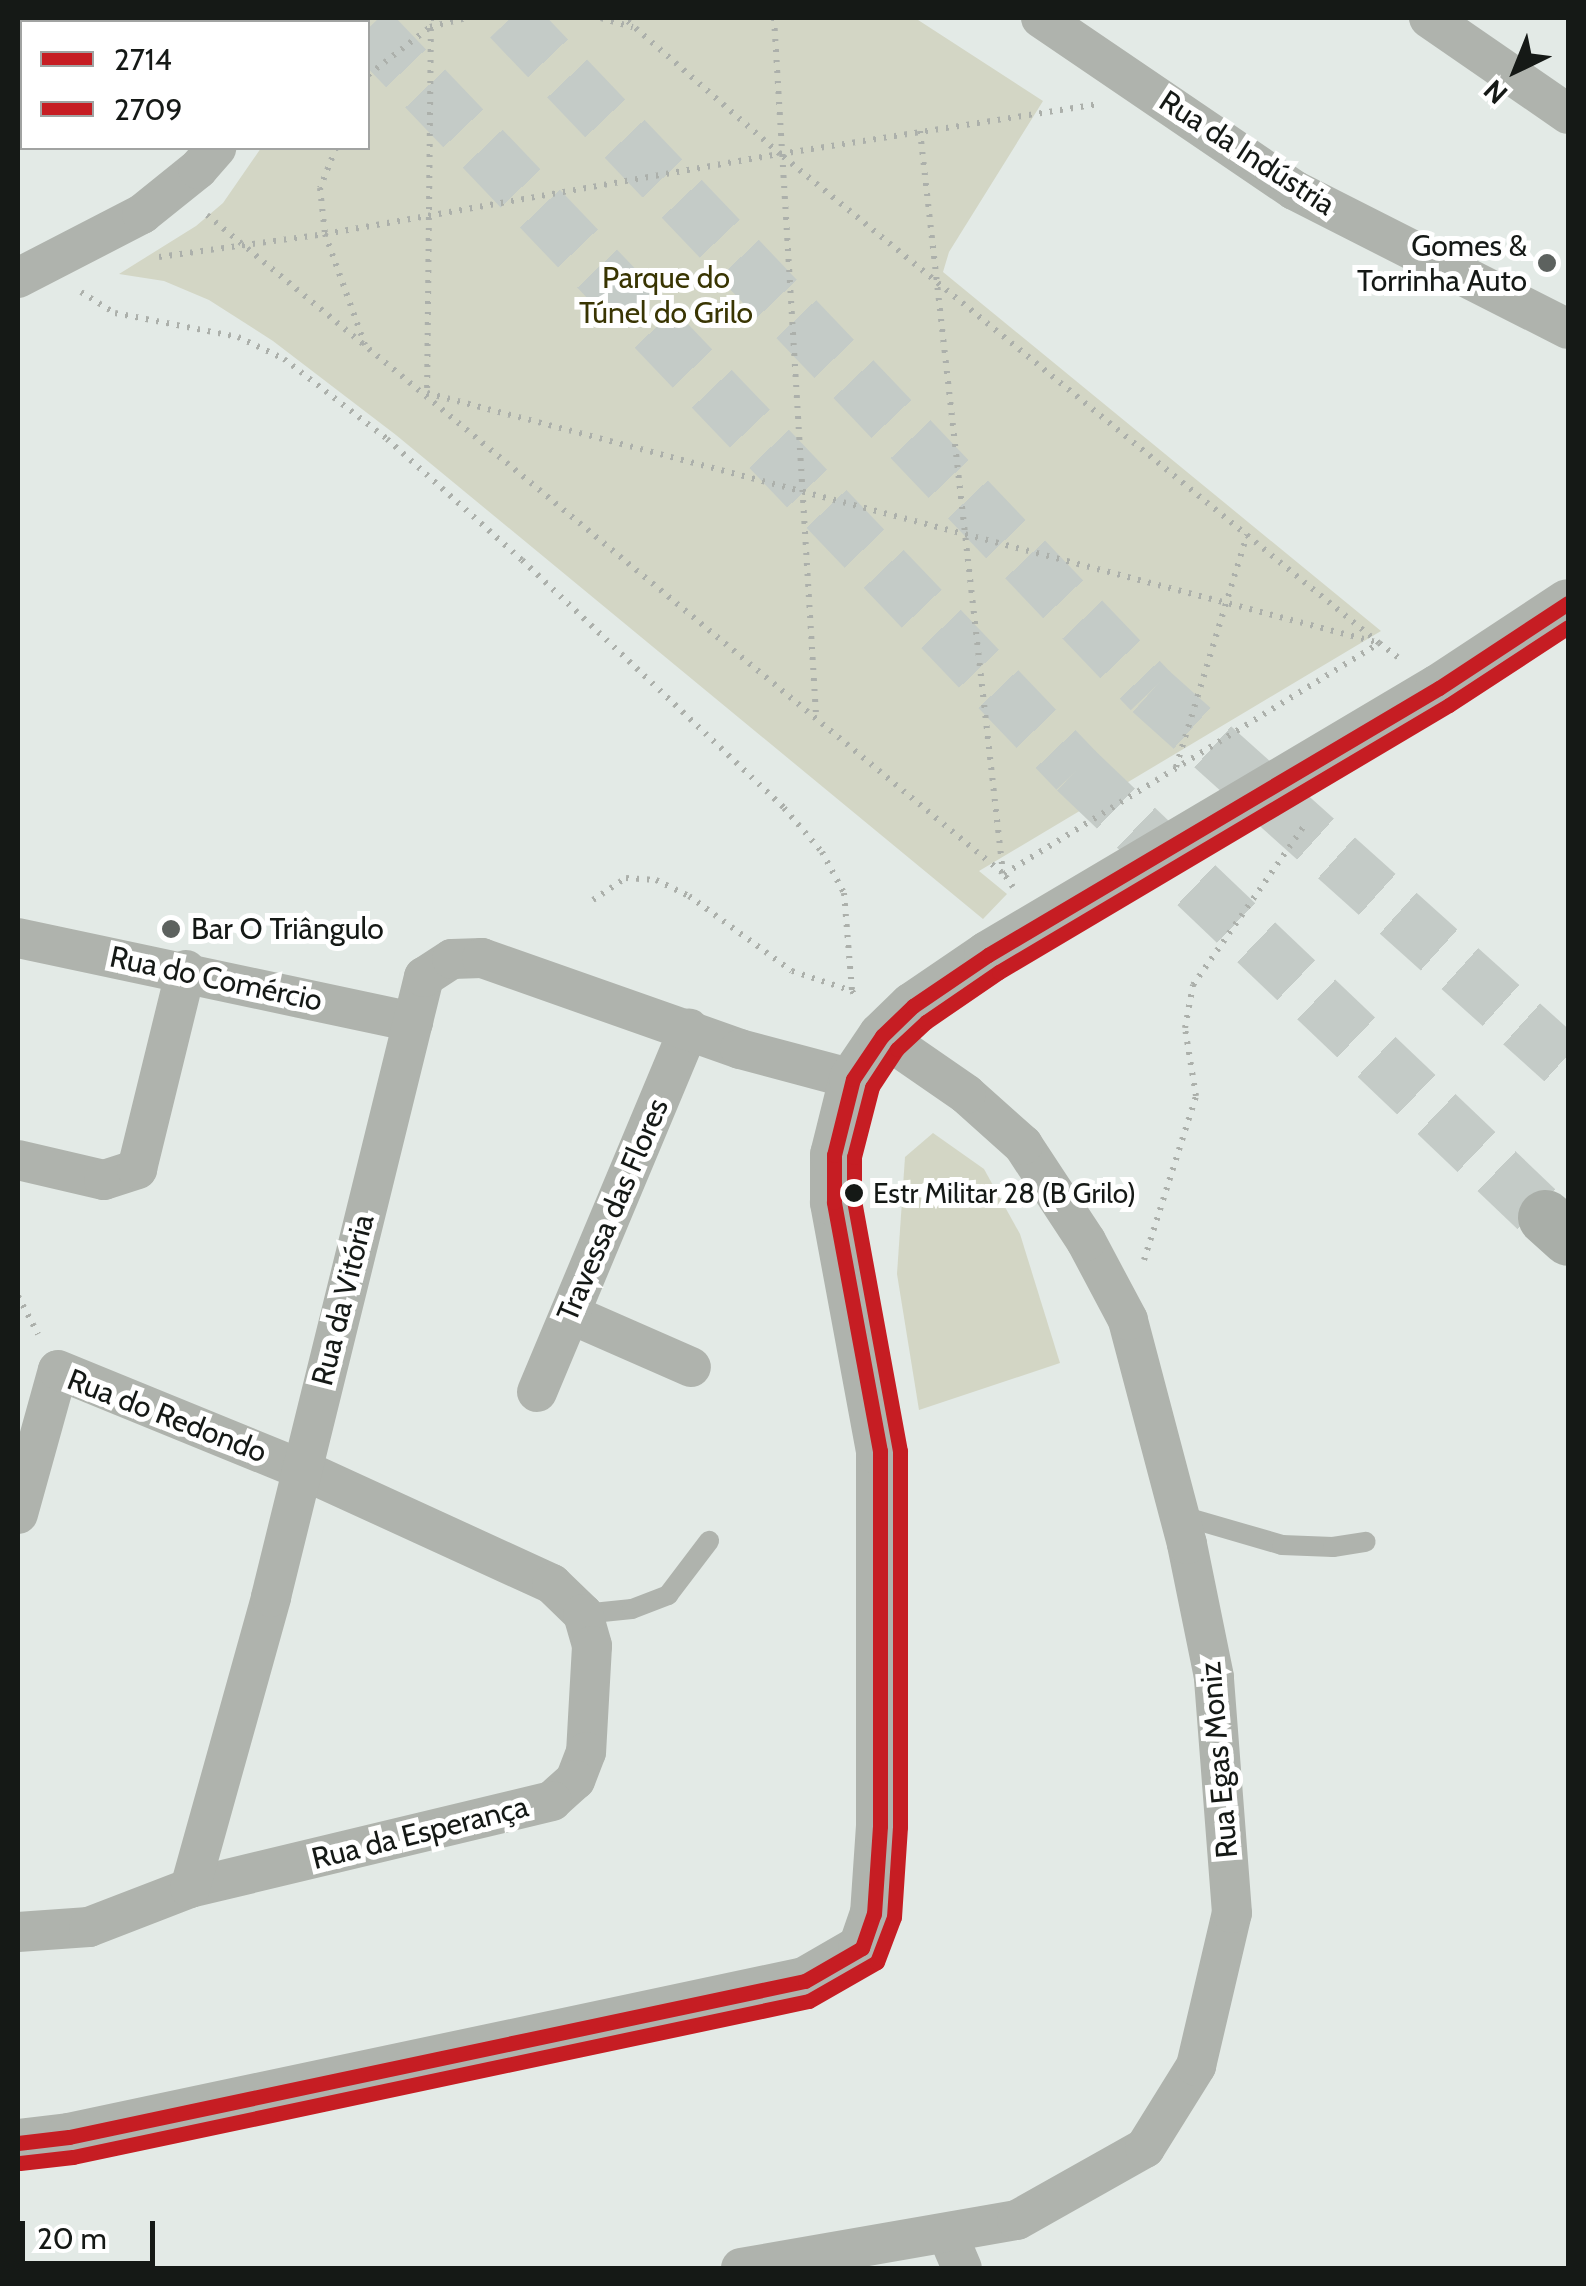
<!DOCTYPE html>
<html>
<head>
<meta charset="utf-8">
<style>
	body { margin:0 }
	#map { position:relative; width:1586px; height:2286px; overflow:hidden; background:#e3eae6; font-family:Cabin,sans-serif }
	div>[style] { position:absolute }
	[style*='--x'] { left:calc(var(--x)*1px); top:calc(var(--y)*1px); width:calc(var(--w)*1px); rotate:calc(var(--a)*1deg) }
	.green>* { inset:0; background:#d3d6c5 }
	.trunk-tunnel>* { height:55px; margin-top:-27.5px; transform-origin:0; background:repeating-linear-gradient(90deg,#c4cbc7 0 55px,transparent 0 83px) }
	.path>* { height:6px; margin-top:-3px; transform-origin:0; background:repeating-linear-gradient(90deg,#acb0ab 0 2.5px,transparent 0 10.5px) }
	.service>* { height:20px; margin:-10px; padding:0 10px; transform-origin:10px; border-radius:10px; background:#afb3ad }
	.minor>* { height:40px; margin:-20px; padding:0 20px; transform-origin:20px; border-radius:20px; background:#afb3ad }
	.tertiary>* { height:48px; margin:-24px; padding:0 24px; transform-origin:24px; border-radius:24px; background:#afb3ad }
	.trunk>* { height:55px; margin:-27.5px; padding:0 27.5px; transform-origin:27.5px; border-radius:27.5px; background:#a9aea8 }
	.bus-1>* { height:15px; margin:-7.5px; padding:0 7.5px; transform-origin:7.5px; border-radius:7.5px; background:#c61d23 }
	.bus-2>* { height:15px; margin:-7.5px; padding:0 7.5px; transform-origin:7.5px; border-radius:7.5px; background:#c61d23 }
	.dots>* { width:28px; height:28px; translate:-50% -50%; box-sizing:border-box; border:5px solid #fff; border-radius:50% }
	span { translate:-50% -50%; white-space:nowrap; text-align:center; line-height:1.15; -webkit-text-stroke:10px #fff; paint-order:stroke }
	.bus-label { font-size:28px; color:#151916 }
	.left { translate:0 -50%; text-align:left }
	.street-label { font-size:30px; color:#151916 }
	.poi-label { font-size:30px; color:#151916 }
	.right { translate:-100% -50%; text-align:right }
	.park-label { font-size:30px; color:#393502 }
	.frame { position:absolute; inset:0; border:20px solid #151916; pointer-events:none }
	.legend { position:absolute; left:20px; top:20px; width:350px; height:130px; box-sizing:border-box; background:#fff; border:2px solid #a1a3a2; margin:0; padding:12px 18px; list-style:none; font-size:30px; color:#151916 }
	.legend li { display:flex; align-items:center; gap:20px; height:50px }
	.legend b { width:50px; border:2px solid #a1a3a2 }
	.north { position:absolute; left:1466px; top:20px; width:100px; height:100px; -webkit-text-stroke:8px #fff; paint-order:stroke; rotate:223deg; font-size:28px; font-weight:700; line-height:40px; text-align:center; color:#151916 }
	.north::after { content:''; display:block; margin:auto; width:35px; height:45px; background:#151916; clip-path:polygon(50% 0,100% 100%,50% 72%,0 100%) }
	.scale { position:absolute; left:20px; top:2221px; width:135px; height:45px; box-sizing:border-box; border:5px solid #151916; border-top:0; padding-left:12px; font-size:30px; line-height:35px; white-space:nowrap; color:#151916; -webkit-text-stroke:8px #fff; paint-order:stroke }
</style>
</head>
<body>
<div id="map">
	<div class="green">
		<div style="clip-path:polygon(322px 18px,915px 18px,1043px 101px,949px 252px,943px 272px,1381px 631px,979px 871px,1007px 894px,983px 919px,396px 435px,273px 341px,209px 300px,164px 281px,119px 274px,196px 226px,223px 203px,261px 148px,368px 148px,368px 22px,320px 22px)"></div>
		<div style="clip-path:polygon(933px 1133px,984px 1169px,1020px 1234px,1060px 1363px,919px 1410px,897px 1274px,905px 1157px)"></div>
	</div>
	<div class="trunk-tunnel">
		<div style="--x:510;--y:18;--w:929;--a:46.4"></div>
		<div style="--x:1151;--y:691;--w:560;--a:41.89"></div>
		<div style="--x:368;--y:28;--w:1026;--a:46.34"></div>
		<div style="--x:1076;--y:770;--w:648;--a:43.62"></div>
	</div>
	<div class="path">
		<div style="--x:431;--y:18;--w:375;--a:90.6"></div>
		<div style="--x:427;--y:393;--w:984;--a:14.71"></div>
		<div style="--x:1379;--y:643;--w:773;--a:-140.77"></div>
		<div style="--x:780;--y:154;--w:207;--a:-138.9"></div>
		<div style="--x:601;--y:18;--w:33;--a:16"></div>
		<div style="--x:774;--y:18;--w:698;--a:86.55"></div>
		<div style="--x:368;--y:75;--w:78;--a:-37.7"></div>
		<div style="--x:430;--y:27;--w:37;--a:-14"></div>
		<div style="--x:920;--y:131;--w:747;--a:83.62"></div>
		<div style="--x:336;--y:148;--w:43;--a:111.8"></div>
		<div style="--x:320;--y:188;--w:46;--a:83.8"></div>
		<div style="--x:325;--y:234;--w:118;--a:70.2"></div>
		<div style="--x:207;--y:215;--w:1034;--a:39.59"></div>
		<div style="--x:159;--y:257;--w:168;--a:-7.9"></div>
		<div style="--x:325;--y:234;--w:462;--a:-10"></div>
		<div style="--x:780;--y:154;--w:318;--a:-8.9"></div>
		<div style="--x:81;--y:292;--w:40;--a:32"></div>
		<div style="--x:115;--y:313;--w:125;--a:11"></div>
		<div style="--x:238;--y:337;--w:51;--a:25.6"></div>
		<div style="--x:284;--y:359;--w:130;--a:37.8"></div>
		<div style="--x:387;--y:439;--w:181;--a:41.9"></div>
		<div style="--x:522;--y:560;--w:361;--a:43.4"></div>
		<div style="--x:784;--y:808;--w:58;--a:49.2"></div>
		<div style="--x:822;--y:852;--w:47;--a:61.8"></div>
		<div style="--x:844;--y:893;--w:98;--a:85.3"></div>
		<div style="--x:852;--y:991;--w:9;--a:58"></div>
		<div style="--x:1176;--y:767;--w:243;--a:-73"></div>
		<div style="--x:1013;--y:887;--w:16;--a:-125"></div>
		<div style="--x:1004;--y:874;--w:440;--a:-31.6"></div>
		<div style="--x:1379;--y:643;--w:25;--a:37"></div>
		<div style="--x:593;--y:900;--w:40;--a:-34"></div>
		<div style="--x:626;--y:878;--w:30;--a:4"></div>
		<div style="--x:656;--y:880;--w:37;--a:26"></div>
		<div style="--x:689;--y:896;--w:127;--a:36.1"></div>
		<div style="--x:792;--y:971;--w:63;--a:18.4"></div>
		<div style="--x:1144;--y:1260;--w:172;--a:-72.4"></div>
		<div style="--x:1196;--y:1096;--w:69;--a:-99.2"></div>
		<div style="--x:1185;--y:1028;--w:44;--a:-79.5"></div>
		<div style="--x:1193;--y:985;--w:198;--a:-55.1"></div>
		<div style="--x:18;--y:1296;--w:43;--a:62.2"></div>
	</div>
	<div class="service">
		<div style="--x:1179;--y:1515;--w:107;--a:16.2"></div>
		<div style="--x:1282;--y:1545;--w:51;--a:2.2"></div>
		<div style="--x:1333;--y:1547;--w:33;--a:-9"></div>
		<div style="--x:583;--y:1614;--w:49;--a:-5.8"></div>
		<div style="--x:632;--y:1609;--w:39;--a:-21"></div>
		<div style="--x:668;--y:1595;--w:68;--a:-52.8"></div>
	</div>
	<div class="minor">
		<div style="--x:56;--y:18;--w:5;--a:53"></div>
		<div style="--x:1041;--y:18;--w:306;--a:34.2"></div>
		<div style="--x:1294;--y:190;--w:307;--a:26.9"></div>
		<div style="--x:1429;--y:18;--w:169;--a:34.6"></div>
		<div style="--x:272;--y:22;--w:4;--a:-63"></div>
		<div style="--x:18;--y:278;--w:140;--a:-27.3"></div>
		<div style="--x:142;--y:214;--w:72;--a:-38.8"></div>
		<div style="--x:198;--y:169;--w:28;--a:-49"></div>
		<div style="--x:18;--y:938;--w:404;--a:12"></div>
		<div style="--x:18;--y:1160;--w:88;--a:13.1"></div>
		<div style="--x:104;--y:1180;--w:35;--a:-18"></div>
		<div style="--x:137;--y:1169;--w:205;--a:-76.2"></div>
		<div style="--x:570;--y:1314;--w:132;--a:23.7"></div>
		<div style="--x:537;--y:1392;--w:394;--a:-67.3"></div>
		<div style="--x:18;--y:1514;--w:149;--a:-74.5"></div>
		<div style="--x:58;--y:1370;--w:262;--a:22.2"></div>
		<div style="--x:301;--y:1469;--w:276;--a:24.6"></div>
		<div style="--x:552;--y:1584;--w:43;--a:44.1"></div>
		<div style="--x:583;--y:1614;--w:33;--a:74"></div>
		<div style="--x:592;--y:1646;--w:106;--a:93.2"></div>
		<div style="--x:586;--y:1752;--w:30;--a:111"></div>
		<div style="--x:575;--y:1780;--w:31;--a:138"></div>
		<div style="--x:552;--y:1801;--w:372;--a:166.5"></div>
		<div style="--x:18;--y:1932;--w:71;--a:-4"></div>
		<div style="--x:89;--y:1927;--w:108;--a:-21.1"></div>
		<div style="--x:190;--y:1888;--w:302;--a:-74.4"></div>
		<div style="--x:271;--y:1597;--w:639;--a:-76.14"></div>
		<div style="--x:424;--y:977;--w:33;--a:-33"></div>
		<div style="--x:452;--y:959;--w:30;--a:-2"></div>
		<div style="--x:482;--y:958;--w:274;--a:19.4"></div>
		<div style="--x:740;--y:1049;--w:117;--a:14.9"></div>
		<div style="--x:947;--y:2233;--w:38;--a:67"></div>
		<div style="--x:741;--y:2268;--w:280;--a:-9.9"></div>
		<div style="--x:1017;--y:2220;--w:147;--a:-29.4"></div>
		<div style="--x:1145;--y:2148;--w:97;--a:-58.1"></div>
		<div style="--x:1196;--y:2066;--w:157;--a:-76.8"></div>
		<div style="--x:1232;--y:1913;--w:237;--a:-94.4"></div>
		<div style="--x:1214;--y:1677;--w:136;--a:-101.5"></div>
		<div style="--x:1187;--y:1544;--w:232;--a:-104.8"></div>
		<div style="--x:1128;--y:1320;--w:89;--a:-118"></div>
		<div style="--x:1086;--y:1241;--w:115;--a:-123.3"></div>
		<div style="--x:1023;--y:1145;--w:76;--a:-138.2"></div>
		<div style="--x:966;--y:1094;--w:102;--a:-145.4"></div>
	</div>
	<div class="tertiary">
		<div style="--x:18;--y:2143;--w:51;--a:-6.7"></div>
		<div style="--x:69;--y:2137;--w:752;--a:-11.97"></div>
		<div style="--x:805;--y:1981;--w:66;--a:-30.1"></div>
		<div style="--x:862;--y:1948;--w:36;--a:-71"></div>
		<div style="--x:874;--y:1914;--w:88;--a:-86.1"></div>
		<div style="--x:880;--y:1826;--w:375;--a:-90"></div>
		<div style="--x:880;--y:1451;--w:253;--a:-100.5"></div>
		<div style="--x:834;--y:1202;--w:47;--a:-90"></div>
		<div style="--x:834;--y:1155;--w:78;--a:-76"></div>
		<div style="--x:853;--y:1079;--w:52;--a:-56"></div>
		<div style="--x:882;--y:1036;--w:43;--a:-44.1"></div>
		<div style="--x:913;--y:1006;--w:91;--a:-34.2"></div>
		<div style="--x:988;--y:955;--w:524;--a:-30.63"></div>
		<div style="--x:1439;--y:688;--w:154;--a:-33.4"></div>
	</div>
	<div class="trunk">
		<div style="--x:1545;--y:1217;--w:31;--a:42"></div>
	</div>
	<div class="bus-1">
		<div style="--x:18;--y:2143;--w:51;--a:-6.7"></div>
		<div style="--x:69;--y:2137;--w:752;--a:-11.97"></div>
		<div style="--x:805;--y:1981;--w:66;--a:-30.1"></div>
		<div style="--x:862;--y:1948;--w:36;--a:-71"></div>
		<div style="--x:874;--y:1914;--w:88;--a:-86.1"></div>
		<div style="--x:880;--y:1826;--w:375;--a:-90"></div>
		<div style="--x:880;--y:1451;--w:253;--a:-100.5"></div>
		<div style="--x:834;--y:1202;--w:47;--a:-90"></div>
		<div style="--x:834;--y:1155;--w:78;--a:-76"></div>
		<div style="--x:853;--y:1079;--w:52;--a:-56"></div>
		<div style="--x:882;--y:1036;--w:43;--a:-44.1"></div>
		<div style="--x:913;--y:1006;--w:91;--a:-34.2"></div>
		<div style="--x:988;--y:955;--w:524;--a:-30.63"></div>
		<div style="--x:1439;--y:688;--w:154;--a:-33.4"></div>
	</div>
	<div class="bus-2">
		<div style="--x:20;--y:2163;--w:53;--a:-6.5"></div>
		<div style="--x:73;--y:2157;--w:752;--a:-11.97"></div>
		<div style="--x:809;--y:2001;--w:78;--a:-29.8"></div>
		<div style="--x:877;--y:1962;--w:48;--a:-69.3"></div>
		<div style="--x:894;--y:1917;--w:90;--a:-86.2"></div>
		<div style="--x:900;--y:1827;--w:376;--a:-90"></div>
		<div style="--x:900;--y:1451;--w:255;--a:-100.4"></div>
		<div style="--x:854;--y:1200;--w:43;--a:-90"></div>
		<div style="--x:854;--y:1157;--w:72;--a:-75.6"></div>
		<div style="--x:872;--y:1087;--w:45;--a:-56.7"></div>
		<div style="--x:897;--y:1049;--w:40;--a:-43"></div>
		<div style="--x:926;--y:1022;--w:88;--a:-34.4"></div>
		<div style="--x:999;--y:972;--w:523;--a:-30.68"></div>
		<div style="--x:1449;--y:705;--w:142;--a:-33.2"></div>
	</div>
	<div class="dots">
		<div style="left:1547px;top:263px;background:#5d625f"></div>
		<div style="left:171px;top:929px;background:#5d625f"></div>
		<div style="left:854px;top:1193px;background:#151916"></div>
	</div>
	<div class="bus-label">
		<span class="left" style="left:873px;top:1193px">Estr Militar 28 (B Grilo)</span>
	</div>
	<div class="street-label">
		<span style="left:1247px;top:153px;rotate:33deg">Rua da Indústria</span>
		<span style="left:216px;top:979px;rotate:12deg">Rua do Comércio</span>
		<span style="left:613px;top:1210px;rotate:-67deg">Travessa das Flores</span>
		<span style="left:343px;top:1300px;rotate:-76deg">Rua da Vitória</span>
		<span style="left:167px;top:1416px;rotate:21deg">Rua do Redondo</span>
		<span style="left:1219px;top:1760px;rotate:-95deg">Rua Egas Moniz</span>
		<span style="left:420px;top:1833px;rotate:-14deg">Rua da Esperança</span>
	</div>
	<div class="poi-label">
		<span class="right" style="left:1527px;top:263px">Gomes &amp;<br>Torrinha Auto</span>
		<span class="left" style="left:191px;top:929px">Bar O Triângulo</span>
	</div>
	<div class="park-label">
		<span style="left:666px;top:295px">Parque do<br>Túnel do Grilo</span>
	</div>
	<div class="frame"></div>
	<ul class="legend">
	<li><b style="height:12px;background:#c61d23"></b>2714</li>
	<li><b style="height:12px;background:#c61d23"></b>2709</li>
	</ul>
	<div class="north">N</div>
	<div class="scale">20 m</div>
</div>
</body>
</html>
